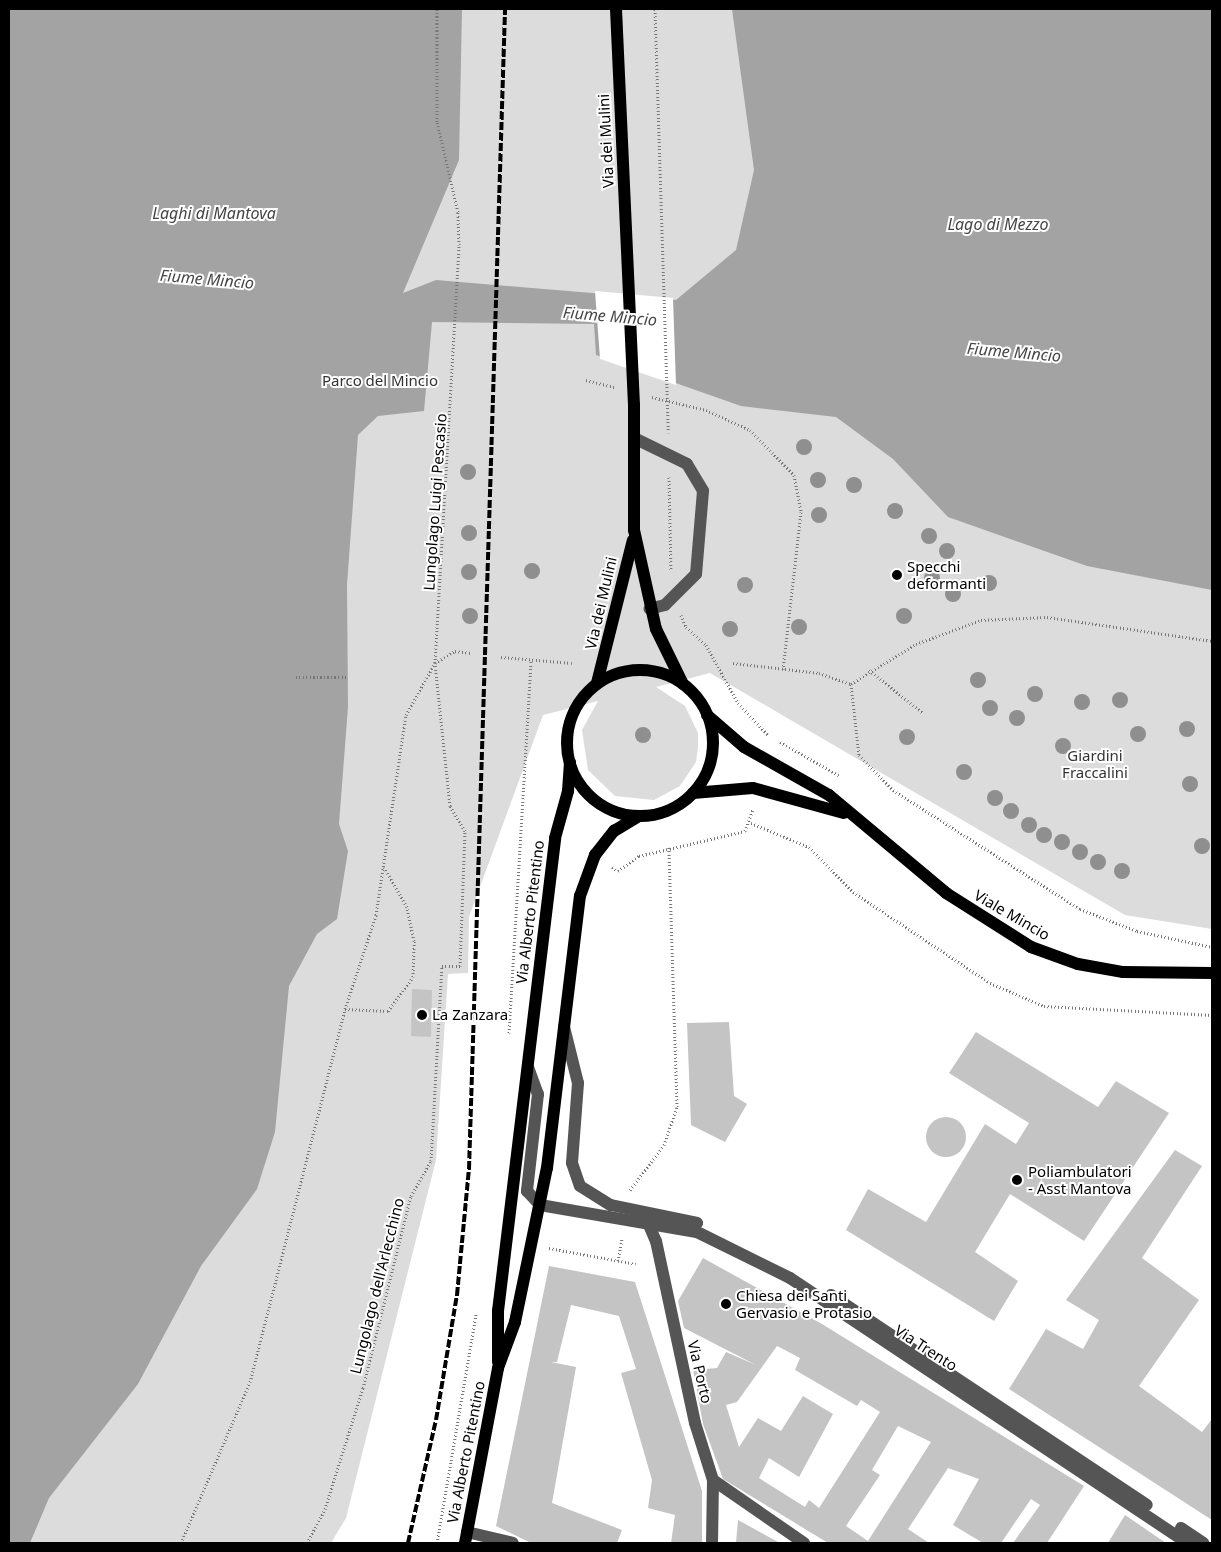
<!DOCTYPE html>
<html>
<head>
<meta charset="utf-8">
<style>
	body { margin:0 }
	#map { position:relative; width:1221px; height:1552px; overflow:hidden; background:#fff; font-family:"Noto Sans",sans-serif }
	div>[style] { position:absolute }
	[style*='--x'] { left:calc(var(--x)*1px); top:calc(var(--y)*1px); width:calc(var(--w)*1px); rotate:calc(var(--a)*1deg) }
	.green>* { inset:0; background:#dcdcdc }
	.water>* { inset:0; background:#a3a3a3 }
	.pier>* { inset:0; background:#fff }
	.building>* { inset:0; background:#c4c4c4 }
	.round { border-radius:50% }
	.path>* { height:3px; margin-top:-1.5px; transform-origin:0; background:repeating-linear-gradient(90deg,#777 0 1px,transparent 0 3.5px) }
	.minor>* { height:12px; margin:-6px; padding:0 6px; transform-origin:6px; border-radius:6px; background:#555 }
	.major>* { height:12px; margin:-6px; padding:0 6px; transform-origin:6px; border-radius:6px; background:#000 }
	.major>.ring { margin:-6px; padding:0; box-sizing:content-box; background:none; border:12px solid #000; border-radius:50% }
	.rail>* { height:4px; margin-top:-2px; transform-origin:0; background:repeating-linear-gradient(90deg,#000 0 8px,transparent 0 10.5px) }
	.trees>* { width:16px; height:16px; margin:-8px; border-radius:50%; background:#8f8f8f }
	.dots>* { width:14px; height:14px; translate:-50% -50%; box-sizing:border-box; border:2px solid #fff; border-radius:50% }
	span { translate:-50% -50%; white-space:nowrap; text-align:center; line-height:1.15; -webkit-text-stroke:4px #fff; paint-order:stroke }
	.street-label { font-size:15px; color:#000 }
	.park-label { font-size:15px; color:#333 }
	.poi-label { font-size:15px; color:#000 }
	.left { translate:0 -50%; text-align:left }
	.water-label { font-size:16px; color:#444; font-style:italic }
	.frame { position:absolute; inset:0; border:10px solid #000; pointer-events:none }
</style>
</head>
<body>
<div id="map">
	<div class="green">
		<div style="clip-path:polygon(9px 9px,1212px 9px,1212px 929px,1125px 915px,710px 673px,656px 687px,685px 706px,698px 733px,698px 747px,696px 762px,680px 786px,654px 800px,615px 796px,588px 770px,582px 730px,598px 701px,543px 715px,469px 917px,468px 973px,448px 974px,436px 1160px,346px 1518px,331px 1543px,9px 1543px)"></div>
	</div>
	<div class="water">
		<div style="clip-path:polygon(9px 9px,462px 9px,459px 160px,403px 293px,436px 280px,676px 300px,736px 250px,754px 170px,732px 9px,1212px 9px,1212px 590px,1087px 566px,948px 517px,893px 459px,836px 417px,741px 406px,596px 355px,594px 324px,432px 322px,424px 411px,378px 416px,358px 435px,347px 585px,348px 707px,339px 824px,348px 851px,337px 919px,317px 934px,289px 986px,275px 1132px,257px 1189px,201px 1266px,138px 1384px,49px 1498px,30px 1543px,9px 1543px)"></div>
	</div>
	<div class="pier">
		<div style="clip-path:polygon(595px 291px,673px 298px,676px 385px,600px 359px)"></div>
	</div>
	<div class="building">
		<div style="clip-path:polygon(412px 989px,432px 990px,431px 1037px,411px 1036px)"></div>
		<div style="clip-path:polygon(729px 1022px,734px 1096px,747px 1104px,725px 1142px,691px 1125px,687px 1023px)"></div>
		<div style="clip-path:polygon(976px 1032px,1098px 1107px,1116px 1081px,1169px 1113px,1084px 1241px,1010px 1194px,975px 1252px,1018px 1281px,994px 1321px,846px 1230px,868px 1189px,926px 1222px,985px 1124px,1016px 1144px,1029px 1123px,949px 1073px)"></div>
		<div class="round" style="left:926px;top:1117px;width:40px;height:40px"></div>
		<div style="clip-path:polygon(1175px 1150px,1202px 1166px,1142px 1258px,1199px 1300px,1139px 1386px,1202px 1432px,1212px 1419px,1212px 1520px,1009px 1389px,1046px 1329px,1083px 1349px,1099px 1320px,1066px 1300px)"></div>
		<div style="clip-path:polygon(evenodd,703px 1258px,822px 1324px,1084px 1486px,1047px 1543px,1013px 1543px,1040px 1505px,1031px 1499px,1001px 1543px,983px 1543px,953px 1525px,979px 1479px,948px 1468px,908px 1529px,929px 1543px,828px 1543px,723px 1479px,703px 1424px,693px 1370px,717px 1368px,726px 1352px,756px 1365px,684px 1328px,678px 1301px,703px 1258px,777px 1346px,800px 1358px,795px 1370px,857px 1406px,861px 1400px,880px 1412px,819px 1508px,809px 1500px,805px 1507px,759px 1478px,769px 1458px,799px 1477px,833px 1414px,803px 1396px,781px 1431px,758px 1418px,739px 1447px,726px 1405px,737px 1402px,777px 1346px,703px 1258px,898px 1426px,931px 1442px,868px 1541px,846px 1526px,880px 1475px,872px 1470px,898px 1426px)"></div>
		<div style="clip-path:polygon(549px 1266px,635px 1282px,702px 1491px,702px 1543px,671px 1543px,675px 1515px,648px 1508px,652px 1480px,621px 1373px,636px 1369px,619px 1316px,571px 1305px,557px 1362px,551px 1362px,576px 1367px,552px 1503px,622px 1530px,617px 1543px,531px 1543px,496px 1526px)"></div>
		<div style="clip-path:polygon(1125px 1515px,1166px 1543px,1108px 1543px)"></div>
		<div style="clip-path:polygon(738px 1520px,780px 1543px,736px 1543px)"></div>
	</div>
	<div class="path">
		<div style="--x:655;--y:9;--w:424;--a:88.2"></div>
		<div style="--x:586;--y:380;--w:30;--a:14"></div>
		<div style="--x:652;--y:397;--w:56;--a:13.5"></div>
		<div style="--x:706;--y:410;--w:48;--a:24.4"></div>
		<div style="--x:750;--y:430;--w:63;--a:45.6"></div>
		<div style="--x:794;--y:475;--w:38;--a:79"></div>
		<div style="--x:801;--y:512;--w:158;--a:96.5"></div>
		<div style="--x:669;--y:477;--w:93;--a:88.8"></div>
		<div style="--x:681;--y:615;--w:13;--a:67"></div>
		<div style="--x:686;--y:627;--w:27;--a:42"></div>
		<div style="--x:706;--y:645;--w:66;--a:61.1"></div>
		<div style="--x:738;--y:703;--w:44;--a:46.8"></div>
		<div style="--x:501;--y:657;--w:71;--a:4.8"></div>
		<div style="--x:733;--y:663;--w:87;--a:6.6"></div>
		<div style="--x:819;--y:673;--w:34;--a:19"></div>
		<div style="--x:869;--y:670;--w:69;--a:38.5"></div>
		<div style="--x:296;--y:677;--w:52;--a:0"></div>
		<div style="--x:851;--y:684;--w:71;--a:83.6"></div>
		<div style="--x:859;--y:755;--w:49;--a:45.8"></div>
		<div style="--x:893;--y:790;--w:222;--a:32.5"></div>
		<div style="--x:1080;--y:909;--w:61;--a:21.1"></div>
		<div style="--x:1137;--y:931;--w:77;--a:12"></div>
		<div style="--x:851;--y:684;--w:76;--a:-31.6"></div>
		<div style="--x:916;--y:644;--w:69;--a:-20.3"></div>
		<div style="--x:981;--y:620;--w:66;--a:-2.6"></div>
		<div style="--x:1047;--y:617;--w:167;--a:8.3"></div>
		<div style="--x:780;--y:742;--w:69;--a:29.5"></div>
		<div style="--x:751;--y:823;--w:63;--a:22.5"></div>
		<div style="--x:809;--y:847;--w:63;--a:45.6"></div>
		<div style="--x:853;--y:892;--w:164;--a:33.6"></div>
		<div style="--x:990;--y:983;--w:59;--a:23.1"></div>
		<div style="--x:1044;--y:1006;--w:168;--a:3.1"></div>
		<div style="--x:612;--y:867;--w:7;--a:34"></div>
		<div style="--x:618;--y:871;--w:26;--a:-36"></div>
		<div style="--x:639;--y:856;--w:109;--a:-13.3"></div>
		<div style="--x:745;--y:831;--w:23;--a:-70"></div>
		<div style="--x:345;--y:1009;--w:43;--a:2.7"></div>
		<div style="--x:388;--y:1011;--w:42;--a:-53.7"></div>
		<div style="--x:413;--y:977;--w:36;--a:-88"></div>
		<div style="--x:414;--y:941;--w:35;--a:-102"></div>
		<div style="--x:407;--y:907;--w:46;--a:-119.9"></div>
		<div style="--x:509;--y:1033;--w:372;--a:-86.6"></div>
		<div style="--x:630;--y:1190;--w:56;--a:-52.9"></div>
		<div style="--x:664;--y:1145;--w:40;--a:-71.1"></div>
		<div style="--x:677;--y:1107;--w:260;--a:-91.8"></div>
		<div style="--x:549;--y:1248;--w:88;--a:10.4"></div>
		<div style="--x:618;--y:1261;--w:23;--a:-80"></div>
		<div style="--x:181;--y:1543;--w:175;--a:-66.8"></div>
		<div style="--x:250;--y:1382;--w:385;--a:-75.7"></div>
		<div style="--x:345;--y:1009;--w:99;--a:-71.7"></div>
		<div style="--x:376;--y:915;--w:202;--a:-81.5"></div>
		<div style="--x:406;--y:715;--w:60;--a:-60.9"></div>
		<div style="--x:435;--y:663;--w:23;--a:-31"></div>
		<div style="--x:455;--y:651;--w:16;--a:7"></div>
		<div style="--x:307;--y:1543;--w:38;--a:-62"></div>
		<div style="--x:325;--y:1509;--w:127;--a:-72.6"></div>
		<div style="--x:363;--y:1388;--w:198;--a:-76"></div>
		<div style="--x:411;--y:1196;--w:40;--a:-60.3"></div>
		<div style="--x:431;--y:1161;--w:195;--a:-86.8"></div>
		<div style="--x:442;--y:966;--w:18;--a:0"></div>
		<div style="--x:460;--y:966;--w:135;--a:-87.9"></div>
		<div style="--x:465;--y:831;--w:29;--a:-121"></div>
		<div style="--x:450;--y:806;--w:144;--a:-96"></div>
		<div style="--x:435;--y:663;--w:419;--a:-86.7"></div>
		<div style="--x:459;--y:245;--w:33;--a:-92"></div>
		<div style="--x:458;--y:212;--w:92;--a:-103.1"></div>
		<div style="--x:437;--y:122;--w:113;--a:-90"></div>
		<div style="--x:437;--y:1543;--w:232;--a:-80.3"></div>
	</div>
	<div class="minor">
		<div style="--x:634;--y:438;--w:59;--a:26.1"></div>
		<div style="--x:687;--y:464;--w:31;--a:59"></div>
		<div style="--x:703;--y:491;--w:83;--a:94.8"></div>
		<div style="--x:696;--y:574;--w:44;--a:135"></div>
		<div style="--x:665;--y:605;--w:16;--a:166"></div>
		<div style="--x:564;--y:1027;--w:58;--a:76"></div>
		<div style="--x:578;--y:1083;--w:80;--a:94.3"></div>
		<div style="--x:572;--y:1163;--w:24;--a:71"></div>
		<div style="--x:580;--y:1186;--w:36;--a:32"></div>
		<div style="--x:611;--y:1205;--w:88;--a:11.8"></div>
		<div style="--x:528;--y:1067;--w:29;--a:70"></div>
		<div style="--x:538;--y:1094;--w:98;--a:96.5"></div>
		<div style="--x:527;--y:1191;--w:19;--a:47"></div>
		<div style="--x:540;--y:1205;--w:159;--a:9.8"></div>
		<div style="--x:697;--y:1232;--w:104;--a:26.3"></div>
		<div style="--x:790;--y:1278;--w:478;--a:33.7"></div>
		<div style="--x:646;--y:1218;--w:25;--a:67"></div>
		<div style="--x:656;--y:1241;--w:186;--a:77.9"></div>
		<div style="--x:695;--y:1423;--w:60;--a:72.5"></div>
		<div style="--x:713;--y:1480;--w:63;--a:90.9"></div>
		<div style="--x:831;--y:1295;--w:379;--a:33.6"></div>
		<div style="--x:713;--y:1480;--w:111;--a:34.7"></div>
		<div style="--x:1181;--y:1528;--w:27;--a:34"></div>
		<div style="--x:467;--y:1532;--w:47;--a:13.4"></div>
	</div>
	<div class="major">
		<div style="--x:616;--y:9;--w:396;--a:87.4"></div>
		<div style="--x:634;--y:405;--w:125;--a:90"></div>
		<div style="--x:634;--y:530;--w:101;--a:77.5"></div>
		<div style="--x:656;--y:629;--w:61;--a:63.9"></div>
		<div class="ring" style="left:567px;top:670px;width:134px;height:134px"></div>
		<div style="--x:597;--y:683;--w:147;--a:-75.9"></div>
		<div style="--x:707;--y:715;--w:49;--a:40.9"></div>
		<div style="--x:744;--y:747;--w:98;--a:29.5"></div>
		<div style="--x:829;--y:795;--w:153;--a:39.9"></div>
		<div style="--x:946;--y:893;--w:101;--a:32.4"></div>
		<div style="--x:1031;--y:947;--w:50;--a:19.9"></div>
		<div style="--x:1078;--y:964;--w:46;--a:10.1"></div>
		<div style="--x:1123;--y:972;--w:89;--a:0.6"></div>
		<div style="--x:693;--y:793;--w:60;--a:-4.8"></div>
		<div style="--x:753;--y:788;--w:94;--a:15.4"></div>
		<div style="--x:498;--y:1362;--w:51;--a:-90"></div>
		<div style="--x:498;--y:1311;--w:476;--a:-83.1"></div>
		<div style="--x:555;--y:838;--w:49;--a:-74.5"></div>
		<div style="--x:568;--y:791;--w:29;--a:-86"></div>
		<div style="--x:465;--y:1543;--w:178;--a:-79.3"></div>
		<div style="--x:498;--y:1368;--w:49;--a:-69.7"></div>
		<div style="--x:515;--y:1322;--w:157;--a:-78.3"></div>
		<div style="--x:547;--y:1168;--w:274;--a:-83.1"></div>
		<div style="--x:580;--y:896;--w:44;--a:-69.9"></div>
		<div style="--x:595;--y:855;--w:31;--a:-52"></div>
		<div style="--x:614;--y:831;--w:29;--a:-31"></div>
	</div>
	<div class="rail">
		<div style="--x:408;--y:1543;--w:126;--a:-77.2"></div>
		<div style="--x:436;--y:1420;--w:127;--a:-80.5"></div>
		<div style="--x:457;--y:1295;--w:127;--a:-84.6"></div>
		<div style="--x:469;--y:1169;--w:1161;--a:-88.22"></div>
	</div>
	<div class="trees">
		<div style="left:804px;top:447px"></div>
		<div style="left:468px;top:472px"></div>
		<div style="left:818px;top:480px"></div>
		<div style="left:854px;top:485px"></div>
		<div style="left:895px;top:511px"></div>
		<div style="left:819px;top:515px"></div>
		<div style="left:469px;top:533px"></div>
		<div style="left:929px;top:536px"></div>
		<div style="left:947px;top:551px"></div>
		<div style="left:532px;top:571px"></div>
		<div style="left:469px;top:572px"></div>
		<div style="left:932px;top:578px"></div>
		<div style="left:989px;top:583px"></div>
		<div style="left:745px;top:585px"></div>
		<div style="left:953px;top:594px"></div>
		<div style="left:470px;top:616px"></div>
		<div style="left:904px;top:616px"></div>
		<div style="left:799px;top:627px"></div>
		<div style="left:730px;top:629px"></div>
		<div style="left:978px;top:680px"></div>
		<div style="left:1035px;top:694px"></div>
		<div style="left:1120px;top:700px"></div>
		<div style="left:1082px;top:702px"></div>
		<div style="left:990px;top:708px"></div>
		<div style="left:1017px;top:718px"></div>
		<div style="left:1187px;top:729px"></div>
		<div style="left:1138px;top:734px"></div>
		<div style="left:643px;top:735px"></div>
		<div style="left:907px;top:737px"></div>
		<div style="left:1063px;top:746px"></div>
		<div style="left:964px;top:772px"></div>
		<div style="left:1190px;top:784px"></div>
		<div style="left:995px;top:798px"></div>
		<div style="left:1011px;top:811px"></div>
		<div style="left:1029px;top:825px"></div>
		<div style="left:1044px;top:835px"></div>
		<div style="left:1062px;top:842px"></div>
		<div style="left:1202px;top:846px"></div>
		<div style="left:1080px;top:852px"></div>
		<div style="left:1098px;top:862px"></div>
		<div style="left:1122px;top:871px"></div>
	</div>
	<div class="dots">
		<div style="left:897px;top:575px;background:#000"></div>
		<div style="left:422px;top:1015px;background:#000"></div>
		<div style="left:1017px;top:1180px;background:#000"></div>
		<div style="left:726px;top:1304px;background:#000"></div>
	</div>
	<div class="street-label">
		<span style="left:606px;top:141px;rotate:-93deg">Via dei Mulini</span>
		<span style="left:435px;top:502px;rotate:-86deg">Lungolago Luigi Pescasio</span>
		<span style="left:601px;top:603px;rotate:-77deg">Via dei Mulini</span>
		<span style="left:530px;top:912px;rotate:-83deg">Via Alberto Pitentino</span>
		<span style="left:1012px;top:915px;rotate:30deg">Viale Mincio</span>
		<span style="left:377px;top:1286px;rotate:-76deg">Lungolago dell'Arlecchino</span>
		<span style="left:926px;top:1348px;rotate:33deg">Via Trento</span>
		<span style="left:700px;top:1372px;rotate:77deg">Via Porto</span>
		<span style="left:466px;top:1452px;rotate:-79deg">Via Alberto Pitentino</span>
	</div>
	<div class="park-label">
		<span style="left:380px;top:381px">Parco del Mincio</span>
		<span style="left:1095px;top:764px">Giardini<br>Fraccalini</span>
	</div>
	<div class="poi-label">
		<span class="left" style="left:907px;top:575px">Specchi<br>deformanti</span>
		<span class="left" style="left:432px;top:1015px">La Zanzara</span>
		<span class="left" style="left:1028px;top:1180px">Poliambulatori<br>- Asst Mantova</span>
		<span class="left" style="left:736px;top:1304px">Chiesa dei Santi<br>Gervasio e Protasio</span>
	</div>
	<div class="water-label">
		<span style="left:214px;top:213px">Laghi di Mantova</span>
		<span style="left:998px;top:224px">Lago di Mezzo</span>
		<span style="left:207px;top:279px;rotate:5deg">Fiume Mincio</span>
		<span style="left:610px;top:316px;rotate:5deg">Fiume Mincio</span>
		<span style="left:1014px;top:352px;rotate:5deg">Fiume Mincio</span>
	</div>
	<div class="frame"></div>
</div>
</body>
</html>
